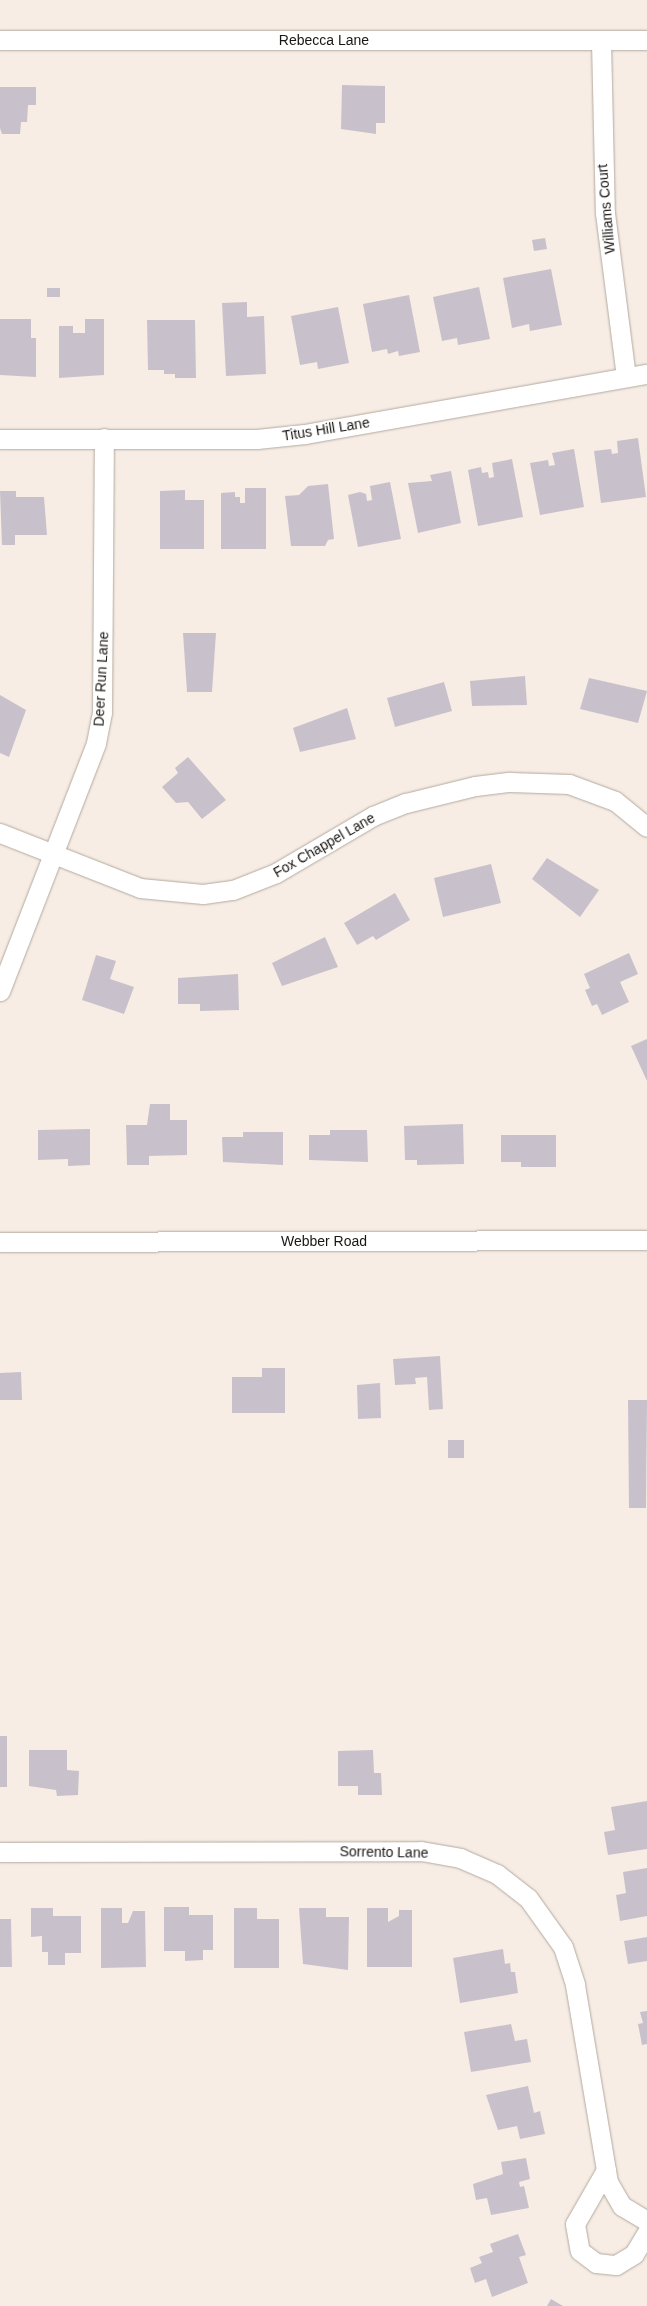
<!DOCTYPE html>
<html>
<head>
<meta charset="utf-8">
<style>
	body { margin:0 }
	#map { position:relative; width:647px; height:2306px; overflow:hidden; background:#f7ede4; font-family:Helvetica,sans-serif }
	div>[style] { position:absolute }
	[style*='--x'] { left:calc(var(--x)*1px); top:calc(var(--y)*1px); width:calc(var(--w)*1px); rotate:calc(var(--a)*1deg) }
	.building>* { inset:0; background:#c8c1cb }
	.roads { filter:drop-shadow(0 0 1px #b3a9a0) drop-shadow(0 0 1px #b3a9a0) }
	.street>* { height:19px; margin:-9.5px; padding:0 9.5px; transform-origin:9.5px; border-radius:9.5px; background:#fff }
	span { translate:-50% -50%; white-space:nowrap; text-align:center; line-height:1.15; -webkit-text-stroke:4px #fff; paint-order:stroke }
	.street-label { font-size:14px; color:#191613 }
</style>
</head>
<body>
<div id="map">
	<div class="building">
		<div style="clip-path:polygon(342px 85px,385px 86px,385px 123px,376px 123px,376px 134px,341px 129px)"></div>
		<div style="clip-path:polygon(0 87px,36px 87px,36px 105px,28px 105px,27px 122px,21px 122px,20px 134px,2px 134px,0 128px)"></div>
		<div style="clip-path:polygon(545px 238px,547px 249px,534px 251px,532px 240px)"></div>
		<div style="clip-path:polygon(551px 269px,562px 325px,530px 331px,529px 324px,512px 328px,503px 278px)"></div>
		<div style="clip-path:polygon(479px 287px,490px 339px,458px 345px,457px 338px,442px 341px,433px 297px)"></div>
		<div style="clip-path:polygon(47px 288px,60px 288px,60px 297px,47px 297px)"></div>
		<div style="clip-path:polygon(409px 295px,420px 352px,399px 356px,398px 351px,388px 354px,387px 349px,372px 352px,363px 304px)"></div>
		<div style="clip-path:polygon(247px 302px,247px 317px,264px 316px,266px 374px,226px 376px,222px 303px)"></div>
		<div style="clip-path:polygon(338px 307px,349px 363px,318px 369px,317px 362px,300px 365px,291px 316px)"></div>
		<div style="clip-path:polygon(0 319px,31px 319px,31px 338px,36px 338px,36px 377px,0 375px)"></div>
		<div style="clip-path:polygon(85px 319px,104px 319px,104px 375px,59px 378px,59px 326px,73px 326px,73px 333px,85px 333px)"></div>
		<div style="clip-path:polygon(147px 320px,195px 320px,196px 378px,175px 378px,175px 374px,164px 374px,164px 370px,148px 370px)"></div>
		<div style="clip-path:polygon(638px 438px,646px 497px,601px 503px,594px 451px,611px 449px,612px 454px,618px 453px,617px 441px)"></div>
		<div style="clip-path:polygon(574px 449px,584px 507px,540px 515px,530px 463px,548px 460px,549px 466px,555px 465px,552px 453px)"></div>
		<div style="clip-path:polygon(512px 459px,523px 517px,478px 526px,468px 470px,481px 467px,482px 473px,488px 472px,489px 478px,494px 477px,492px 463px)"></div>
		<div style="clip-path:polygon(451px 471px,461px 523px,418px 533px,408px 483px,432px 481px,430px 475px)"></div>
		<div style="clip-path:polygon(390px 482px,401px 539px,358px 547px,348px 495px,360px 492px,366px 494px,367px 501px,372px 500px,370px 486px)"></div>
		<div style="clip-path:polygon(328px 484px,334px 539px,328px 540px,325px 546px,291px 546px,285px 496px,299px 495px,308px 486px)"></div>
		<div style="clip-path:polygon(245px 488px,266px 488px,266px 549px,221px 549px,221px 493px,235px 492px,235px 497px,240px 497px,240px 503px,245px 503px)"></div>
		<div style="clip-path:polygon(185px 490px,185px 500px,204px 500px,204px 549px,160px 549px,160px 491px)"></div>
		<div style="clip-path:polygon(0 491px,16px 491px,16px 497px,44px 497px,47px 535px,15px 535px,15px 545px,2px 545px)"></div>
		<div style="clip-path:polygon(183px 633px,216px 633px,212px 692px,187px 692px)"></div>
		<div style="clip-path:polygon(525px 676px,527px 705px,472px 706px,470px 681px)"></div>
		<div style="clip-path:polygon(589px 678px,647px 691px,638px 723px,580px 709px)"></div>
		<div style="clip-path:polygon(444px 682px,452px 711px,395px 727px,387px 698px)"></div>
		<div style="clip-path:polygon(0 695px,26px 710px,9px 757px,0 753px)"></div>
		<div style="clip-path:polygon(347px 708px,356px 739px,300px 752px,293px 728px)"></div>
		<div style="clip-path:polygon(188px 757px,226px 800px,202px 819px,188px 802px,176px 803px,162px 787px,178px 773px,175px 768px)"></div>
		<div style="clip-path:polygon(547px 858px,599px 890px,580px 917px,532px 879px)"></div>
		<div style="clip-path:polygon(491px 864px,501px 903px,443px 917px,434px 878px)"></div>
		<div style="clip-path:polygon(395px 893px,410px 920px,376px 940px,373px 936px,357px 945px,344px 923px)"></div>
		<div style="clip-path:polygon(325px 937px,338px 967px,282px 986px,272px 963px)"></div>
		<div style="clip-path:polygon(629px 953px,638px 974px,620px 982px,629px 1002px,602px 1015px,597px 1004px,592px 1006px,585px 990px,590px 988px,584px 974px)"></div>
		<div style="clip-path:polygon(96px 955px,116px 961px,110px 979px,134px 987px,124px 1014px,82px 1000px)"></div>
		<div style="clip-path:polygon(238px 974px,239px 1010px,200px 1011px,200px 1004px,178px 1004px,178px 978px)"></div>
		<div style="clip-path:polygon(647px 1039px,647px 1081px,631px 1046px)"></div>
		<div style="clip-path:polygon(150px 1104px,170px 1104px,170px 1120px,187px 1120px,187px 1155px,149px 1156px,149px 1165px,127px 1165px,126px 1125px,147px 1125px)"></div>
		<div style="clip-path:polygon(463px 1124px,464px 1164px,417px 1165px,417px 1160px,405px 1160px,404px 1126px)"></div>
		<div style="clip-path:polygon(90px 1129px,90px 1165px,68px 1166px,68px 1159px,38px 1160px,38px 1130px)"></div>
		<div style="clip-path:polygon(330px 1130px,367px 1130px,368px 1162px,309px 1160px,309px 1135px,330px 1135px)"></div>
		<div style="clip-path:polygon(243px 1132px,283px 1132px,283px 1165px,223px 1162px,222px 1137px,243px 1137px)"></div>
		<div style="clip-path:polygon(501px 1135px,556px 1135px,556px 1167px,521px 1167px,521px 1162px,501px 1162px)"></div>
		<div style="clip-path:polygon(440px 1356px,443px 1409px,429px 1410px,427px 1377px,415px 1378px,416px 1384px,395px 1385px,393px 1359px)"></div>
		<div style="clip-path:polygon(262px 1368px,285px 1368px,285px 1413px,232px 1413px,232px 1377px,262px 1377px)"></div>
		<div style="clip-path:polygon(21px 1372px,22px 1400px,0 1400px,0 1373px)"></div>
		<div style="clip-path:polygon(380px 1383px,381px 1418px,358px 1419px,357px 1385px)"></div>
		<div style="clip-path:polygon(628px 1400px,647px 1400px,646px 1508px,629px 1508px)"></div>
		<div style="clip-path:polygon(448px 1440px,464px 1440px,464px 1458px,448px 1458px)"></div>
		<div style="clip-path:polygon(0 1736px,7px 1736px,7px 1787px,0 1787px)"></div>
		<div style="clip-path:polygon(29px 1750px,67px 1750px,67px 1770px,79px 1771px,78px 1795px,57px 1796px,56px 1790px,29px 1786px)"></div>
		<div style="clip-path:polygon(373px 1750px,374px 1773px,381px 1773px,382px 1795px,358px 1795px,358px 1786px,338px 1786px,338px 1751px)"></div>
		<div style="clip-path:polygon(647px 1801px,647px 1849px,608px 1855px,604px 1832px,615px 1830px,611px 1807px)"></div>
		<div style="clip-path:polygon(647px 1868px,647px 1916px,620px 1921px,616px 1895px,626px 1893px,623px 1872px)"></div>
		<div style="clip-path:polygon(164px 1907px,189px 1907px,189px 1915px,213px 1915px,213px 1950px,203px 1950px,203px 1960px,185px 1961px,185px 1951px,164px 1951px)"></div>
		<div style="clip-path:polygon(31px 1908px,53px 1908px,53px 1916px,81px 1916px,81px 1953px,65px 1953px,65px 1965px,48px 1965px,48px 1952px,42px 1952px,42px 1936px,31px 1937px)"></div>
		<div style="clip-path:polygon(101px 1908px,122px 1908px,122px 1923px,128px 1923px,133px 1911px,145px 1911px,146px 1967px,101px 1968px)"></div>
		<div style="clip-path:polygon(234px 1908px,257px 1908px,257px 1919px,279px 1919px,279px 1968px,234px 1968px)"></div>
		<div style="clip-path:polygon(299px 1908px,326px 1908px,326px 1917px,349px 1917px,348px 1970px,303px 1964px)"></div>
		<div style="clip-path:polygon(367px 1908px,388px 1908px,388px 1922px,399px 1916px,399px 1910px,412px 1910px,412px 1967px,367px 1967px)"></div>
		<div style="clip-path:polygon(0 1919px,11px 1919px,12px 1967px,0 1967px)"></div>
		<div style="clip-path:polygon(647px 1937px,647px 1961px,628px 1964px,624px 1941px)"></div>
		<div style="clip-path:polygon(503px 1949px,505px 1964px,510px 1963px,511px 1972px,515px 1972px,518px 1993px,460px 2003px,453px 1958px)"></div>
		<div style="clip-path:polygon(647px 2011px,647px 2044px,642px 2045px,638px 2024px,643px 2023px,640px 2012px)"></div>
		<div style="clip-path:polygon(511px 2024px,515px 2041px,527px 2039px,531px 2062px,471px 2072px,464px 2032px)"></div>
		<div style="clip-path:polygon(528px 2086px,534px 2113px,540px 2111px,545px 2134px,520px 2139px,517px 2126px,498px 2130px,486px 2095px)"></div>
		<div style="clip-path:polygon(526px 2158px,530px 2179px,519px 2182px,520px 2187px,524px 2186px,529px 2208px,491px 2215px,487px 2198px,476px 2200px,473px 2184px,503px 2174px,501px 2162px)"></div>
		<div style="clip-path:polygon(518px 2234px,526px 2255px,519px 2257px,528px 2283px,492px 2297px,486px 2279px,475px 2283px,470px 2268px,482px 2263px,479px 2257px,493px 2252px,490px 2244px)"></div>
		<div style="clip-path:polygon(551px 2299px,563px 2306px,547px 2306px)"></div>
	</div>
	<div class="roads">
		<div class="street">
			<div style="--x:0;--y:40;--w:647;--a:0"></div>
			<div style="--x:601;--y:41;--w:172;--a:88.7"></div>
			<div style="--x:605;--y:213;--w:165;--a:82.7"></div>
			<div style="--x:0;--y:439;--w:257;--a:0"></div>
			<div style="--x:257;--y:439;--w:48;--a:-5.9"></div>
			<div style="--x:305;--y:434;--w:347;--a:-10"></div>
			<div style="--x:0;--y:833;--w:150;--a:21.4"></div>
			<div style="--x:140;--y:888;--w:63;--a:5.4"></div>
			<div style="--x:203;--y:894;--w:30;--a:-8"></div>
			<div style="--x:233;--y:890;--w:46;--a:-21.6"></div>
			<div style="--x:276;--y:873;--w:113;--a:-30.4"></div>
			<div style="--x:373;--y:816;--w:35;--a:-22"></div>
			<div style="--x:406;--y:803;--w:71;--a:-13.8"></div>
			<div style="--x:475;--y:786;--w:35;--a:-7"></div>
			<div style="--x:510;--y:782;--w:59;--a:1.9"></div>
			<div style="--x:569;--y:784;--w:49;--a:20.3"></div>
			<div style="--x:615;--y:801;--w:41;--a:39.1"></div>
			<div style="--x:0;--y:991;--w:266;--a:-68.8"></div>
			<div style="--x:96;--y:743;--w:31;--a:-79"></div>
			<div style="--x:102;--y:713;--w:275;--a:-89.6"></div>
			<div style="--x:0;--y:1242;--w:647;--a:-0.18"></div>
			<div style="--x:0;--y:1852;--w:421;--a:-0.1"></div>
			<div style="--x:421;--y:1851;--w:40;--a:10"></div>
			<div style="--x:460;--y:1858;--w:40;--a:23.4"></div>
			<div style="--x:497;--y:1874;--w:39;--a:38"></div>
			<div style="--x:528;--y:1898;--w:60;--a:54.5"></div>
			<div style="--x:563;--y:1947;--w:40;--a:72"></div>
			<div style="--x:575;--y:1985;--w:200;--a:80.5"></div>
			<div style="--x:608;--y:2182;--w:28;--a:60"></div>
			<div style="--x:622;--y:2206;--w:29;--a:31"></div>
			<div style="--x:606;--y:2170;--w:62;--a:119.9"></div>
			<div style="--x:575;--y:2224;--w:27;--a:80"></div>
			<div style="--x:580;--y:2251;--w:20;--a:37"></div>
			<div style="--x:596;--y:2263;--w:20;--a:6"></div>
			<div style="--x:616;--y:2265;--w:21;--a:-31"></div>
			<div style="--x:634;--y:2254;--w:26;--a:-59"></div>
		</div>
	</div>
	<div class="street-label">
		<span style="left:324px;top:40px">Rebecca Lane</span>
		<span style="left:606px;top:209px;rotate:-95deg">Williams Court</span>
		<span style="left:326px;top:429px;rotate:-9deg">Titus Hill Lane</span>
		<span style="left:101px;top:679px;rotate:-87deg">Deer Run Lane</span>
		<span style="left:324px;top:845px;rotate:-30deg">Fox Chappel Lane</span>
		<span style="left:324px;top:1241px">Webber Road</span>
		<span style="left:384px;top:1852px;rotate:1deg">Sorrento Lane</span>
	</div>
</div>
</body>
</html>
